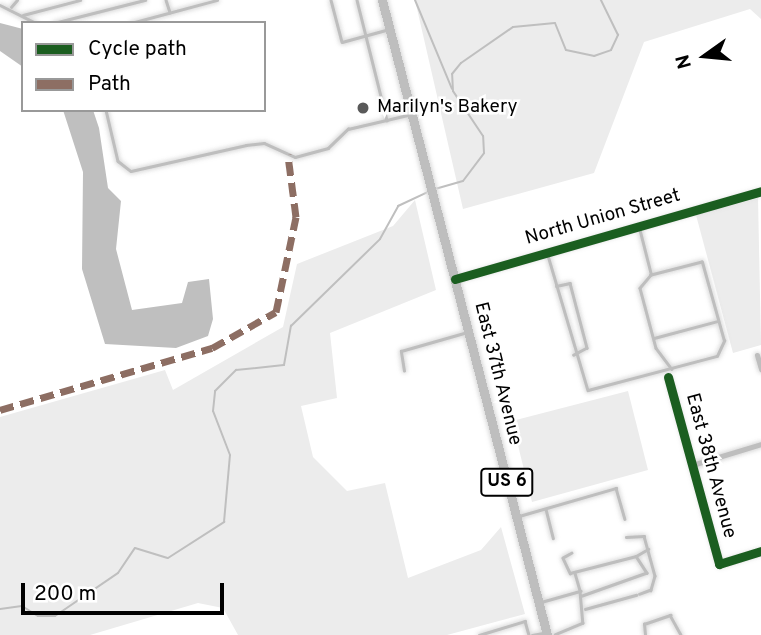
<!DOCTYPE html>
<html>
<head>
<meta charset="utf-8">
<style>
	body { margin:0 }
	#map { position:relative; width:761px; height:635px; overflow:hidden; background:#fff; font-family:Overpass,sans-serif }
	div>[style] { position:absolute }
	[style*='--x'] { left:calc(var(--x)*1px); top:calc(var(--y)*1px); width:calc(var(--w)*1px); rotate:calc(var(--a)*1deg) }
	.green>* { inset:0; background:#ececec }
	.water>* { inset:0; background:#bfbfbf }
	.stream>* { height:2px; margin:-1px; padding:0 1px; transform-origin:1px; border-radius:1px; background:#bfbfbf }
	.roads { filter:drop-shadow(0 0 2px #dbdbdb) drop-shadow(0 0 2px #dbdbdb) }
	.service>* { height:2.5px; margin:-1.25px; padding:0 1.25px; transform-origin:1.25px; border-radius:1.25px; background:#bebebe }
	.minor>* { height:5px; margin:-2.5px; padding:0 2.5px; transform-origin:2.5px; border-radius:2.5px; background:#bebebe }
	.primary>* { height:9px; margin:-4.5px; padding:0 4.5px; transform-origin:4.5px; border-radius:4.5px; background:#bebebe }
	.quiet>* { height:7px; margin-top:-3.5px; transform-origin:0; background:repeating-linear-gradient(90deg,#8d6e63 0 14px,transparent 0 21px) }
	.cycleway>* { height:9px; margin:-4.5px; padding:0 4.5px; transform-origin:4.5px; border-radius:4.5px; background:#1b5e20 }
	.dots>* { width:19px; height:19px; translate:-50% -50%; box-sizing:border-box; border:4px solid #fff; border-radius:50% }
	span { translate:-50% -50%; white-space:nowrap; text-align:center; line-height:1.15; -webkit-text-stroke:5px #fff; paint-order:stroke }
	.shield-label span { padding:2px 5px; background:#fff; border:2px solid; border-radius:5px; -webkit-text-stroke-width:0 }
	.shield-label { font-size:18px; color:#000; font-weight:700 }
	.poi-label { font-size:19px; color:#000 }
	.left { translate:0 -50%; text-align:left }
	.street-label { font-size:19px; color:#000 }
	.legend { position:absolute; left:21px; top:21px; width:245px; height:91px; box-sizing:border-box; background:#fff; border:2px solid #999; margin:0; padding:9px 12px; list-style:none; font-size:21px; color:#000 }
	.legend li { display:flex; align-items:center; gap:14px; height:35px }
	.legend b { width:35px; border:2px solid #999 }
	.north { position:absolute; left:670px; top:21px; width:70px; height:70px; -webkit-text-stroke:5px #fff; paint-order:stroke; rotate:255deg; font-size:19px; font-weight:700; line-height:28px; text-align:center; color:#000 }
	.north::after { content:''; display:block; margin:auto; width:24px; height:32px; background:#000; clip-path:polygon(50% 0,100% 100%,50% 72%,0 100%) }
	.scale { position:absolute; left:21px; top:583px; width:203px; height:32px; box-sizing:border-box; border:4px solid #000; border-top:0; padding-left:9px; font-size:21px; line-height:24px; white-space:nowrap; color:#000; -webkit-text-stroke:5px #fff; paint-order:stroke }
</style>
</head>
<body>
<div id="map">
	<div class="green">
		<div style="clip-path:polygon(415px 0,761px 0,761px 19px,750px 9px,644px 42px,594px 173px,463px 209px)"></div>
		<div style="clip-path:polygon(758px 198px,761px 345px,733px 353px,696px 215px)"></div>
		<div style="clip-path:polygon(415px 200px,436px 290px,330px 333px,337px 398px,301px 406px,313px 457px,347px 491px,385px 483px,408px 578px,481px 550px,501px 527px,525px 614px,447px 635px,238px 635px,223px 608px,198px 603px,90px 635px,0 635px,0 417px,165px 370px,173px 390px,283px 327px,297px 264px,393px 226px)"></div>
		<div style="clip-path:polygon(628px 391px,648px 470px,532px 502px,512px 421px)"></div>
	</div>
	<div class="water">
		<div style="clip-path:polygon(0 23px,23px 29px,23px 67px,0 51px)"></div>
		<div style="clip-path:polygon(63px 110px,93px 110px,99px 128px,108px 188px,121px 201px,116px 249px,132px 310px,182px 303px,188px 282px,209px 279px,213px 319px,208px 336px,176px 348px,105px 344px,82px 269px,83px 172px)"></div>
	</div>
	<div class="stream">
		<div style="--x:415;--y:0;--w:96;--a:67.4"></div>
		<div style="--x:435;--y:189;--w:29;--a:-16"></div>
		<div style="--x:463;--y:181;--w:35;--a:-53"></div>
		<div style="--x:484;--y:153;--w:17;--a:-93"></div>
		<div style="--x:483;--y:136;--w:54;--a:-123.7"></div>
		<div style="--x:453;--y:91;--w:17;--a:-93"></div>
		<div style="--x:452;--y:74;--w:14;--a:-51"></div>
		<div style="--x:461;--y:63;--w:63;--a:-34.7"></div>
		<div style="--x:513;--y:27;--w:42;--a:-5.4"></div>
		<div style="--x:555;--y:23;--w:29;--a:68"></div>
		<div style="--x:566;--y:50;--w:29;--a:12"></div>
		<div style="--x:594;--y:56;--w:18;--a:-19"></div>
		<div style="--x:611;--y:50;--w:17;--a:-65"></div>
		<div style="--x:618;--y:35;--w:39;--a:-116"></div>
		<div style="--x:0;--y:609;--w:22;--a:-8"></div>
		<div style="--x:22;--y:606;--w:19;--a:32"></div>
		<div style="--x:38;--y:616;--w:17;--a:0"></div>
		<div style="--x:55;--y:616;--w:76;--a:-34.3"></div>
		<div style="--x:118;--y:573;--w:30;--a:-56"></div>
		<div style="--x:135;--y:548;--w:34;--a:17"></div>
		<div style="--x:168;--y:558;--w:67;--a:-32.7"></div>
		<div style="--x:224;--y:522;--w:67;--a:-84.9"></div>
		<div style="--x:230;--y:455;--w:47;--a:-111.1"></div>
		<div style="--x:213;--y:411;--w:20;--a:-84"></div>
		<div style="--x:215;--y:391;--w:30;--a:-45"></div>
		<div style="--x:236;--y:370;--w:48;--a:-5.9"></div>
		<div style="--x:284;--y:365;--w:40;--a:-80"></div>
		<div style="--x:291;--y:326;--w:124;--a:-44.3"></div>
		<div style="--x:380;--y:239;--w:38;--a:-61"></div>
		<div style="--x:398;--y:206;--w:35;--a:-25"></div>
	</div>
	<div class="roads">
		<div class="service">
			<div style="--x:166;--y:0;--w:13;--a:72"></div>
			<div style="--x:331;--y:0;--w:43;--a:75.3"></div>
			<div style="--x:342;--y:42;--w:46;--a:-15.3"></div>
			<div style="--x:357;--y:0;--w:124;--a:76"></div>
			<div style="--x:0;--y:5;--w:40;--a:26.6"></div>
			<div style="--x:11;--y:7;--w:9;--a:-49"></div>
			<div style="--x:23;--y:15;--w:59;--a:-14.7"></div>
			<div style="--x:54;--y:23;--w:94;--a:-14.2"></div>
			<div style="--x:131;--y:23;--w:89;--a:-15"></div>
			<div style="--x:106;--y:110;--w:52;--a:76.8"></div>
			<div style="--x:118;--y:161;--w:16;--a:38"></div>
			<div style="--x:131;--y:171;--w:118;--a:-12.7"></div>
			<div style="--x:246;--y:145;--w:18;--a:-6"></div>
			<div style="--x:264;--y:143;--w:34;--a:24"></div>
			<div style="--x:295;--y:157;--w:34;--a:-15"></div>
			<div style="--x:328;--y:148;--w:28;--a:-44"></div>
			<div style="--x:348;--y:129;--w:62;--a:-13.1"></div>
			<div style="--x:547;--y:252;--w:144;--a:73.5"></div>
			<div style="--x:588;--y:390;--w:133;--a:-14.8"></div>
			<div style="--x:717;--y:356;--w:17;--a:-65"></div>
			<div style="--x:724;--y:341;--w:82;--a:-105.6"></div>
			<div style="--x:702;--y:262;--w:53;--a:165.7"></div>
			<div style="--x:651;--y:275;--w:49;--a:-104.3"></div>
			<div style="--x:651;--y:275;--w:17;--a:130"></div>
			<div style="--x:640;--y:288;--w:62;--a:75.1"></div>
			<div style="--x:656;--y:348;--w:26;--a:53"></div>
			<div style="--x:556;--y:286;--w:14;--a:-12"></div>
			<div style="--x:570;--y:283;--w:67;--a:75.3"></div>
			<div style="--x:587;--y:348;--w:15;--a:152"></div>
			<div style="--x:654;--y:338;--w:66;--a:-14.9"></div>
			<div style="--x:404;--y:371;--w:20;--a:-99"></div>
			<div style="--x:401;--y:351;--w:66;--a:-15.9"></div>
			<div style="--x:546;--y:509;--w:30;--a:76"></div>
			<div style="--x:519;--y:516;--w:101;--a:-16.1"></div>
			<div style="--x:616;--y:488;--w:32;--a:74"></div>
			<div style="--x:626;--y:537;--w:18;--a:-3"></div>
			<div style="--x:644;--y:536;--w:41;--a:74.6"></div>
			<div style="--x:655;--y:576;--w:15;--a:106"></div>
			<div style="--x:651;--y:590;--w:12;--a:160"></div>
			<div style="--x:572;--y:553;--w:10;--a:151"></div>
			<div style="--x:563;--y:558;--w:17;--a:65"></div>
			<div style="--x:570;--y:573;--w:68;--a:-14.4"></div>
			<div style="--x:636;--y:556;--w:20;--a:57"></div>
			<div style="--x:647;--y:573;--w:69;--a:160.5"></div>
			<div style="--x:636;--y:556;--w:14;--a:-30"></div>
			<div style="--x:575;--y:573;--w:18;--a:74"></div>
			<div style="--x:541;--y:602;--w:41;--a:-15.8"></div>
			<div style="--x:580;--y:591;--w:32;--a:85"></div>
			<div style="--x:583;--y:623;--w:30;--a:157"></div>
			<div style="--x:585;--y:609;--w:53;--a:-15.4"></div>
			<div style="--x:479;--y:635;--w:48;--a:-16.9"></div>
			<div style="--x:525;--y:621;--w:15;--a:74"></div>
			<div style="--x:532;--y:635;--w:11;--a:-10"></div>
			<div style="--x:645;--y:635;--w:11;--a:-95"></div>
			<div style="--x:644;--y:624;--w:28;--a:-19"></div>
			<div style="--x:670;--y:615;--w:23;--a:61"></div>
		</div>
		<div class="minor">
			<div style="--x:455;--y:279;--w:318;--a:-16"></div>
			<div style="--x:757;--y:355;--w:15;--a:74"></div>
			<div style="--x:668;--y:377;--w:194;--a:74.7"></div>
			<div style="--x:719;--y:564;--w:44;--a:-17.2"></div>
			<div style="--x:692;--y:465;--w:72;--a:-16.9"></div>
		</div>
		<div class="primary">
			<div style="--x:382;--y:0;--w:656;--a:75.43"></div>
		</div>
	</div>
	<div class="quiet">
		<div style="--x:0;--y:410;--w:221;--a:-16.3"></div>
		<div style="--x:212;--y:348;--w:73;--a:-29.4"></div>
		<div style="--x:276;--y:312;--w:97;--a:-78.1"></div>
		<div style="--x:296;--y:217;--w:63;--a:-97.4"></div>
	</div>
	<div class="cycleway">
		<div style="--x:455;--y:279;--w:318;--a:-16"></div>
		<div style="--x:668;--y:377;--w:194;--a:74.7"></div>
		<div style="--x:719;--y:564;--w:44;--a:-17.2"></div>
	</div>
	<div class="dots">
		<div style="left:363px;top:108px;background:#595959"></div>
	</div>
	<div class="shield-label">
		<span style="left:507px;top:482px">US 6</span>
	</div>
	<div class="poi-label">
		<span class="left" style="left:377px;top:108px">Marilyn's Bakery</span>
	</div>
	<div class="street-label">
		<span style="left:603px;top:218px;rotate:-16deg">North Union Street</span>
		<span style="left:497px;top:374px;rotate:76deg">East 37th Avenue</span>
		<span style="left:710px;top:466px;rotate:75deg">East 38th Avenue</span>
	</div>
	<ul class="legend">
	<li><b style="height:9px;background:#1b5e20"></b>Cycle path</li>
	<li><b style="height:9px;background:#8d6e63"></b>Path</li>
	</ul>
	<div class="north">N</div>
	<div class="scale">200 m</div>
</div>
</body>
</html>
